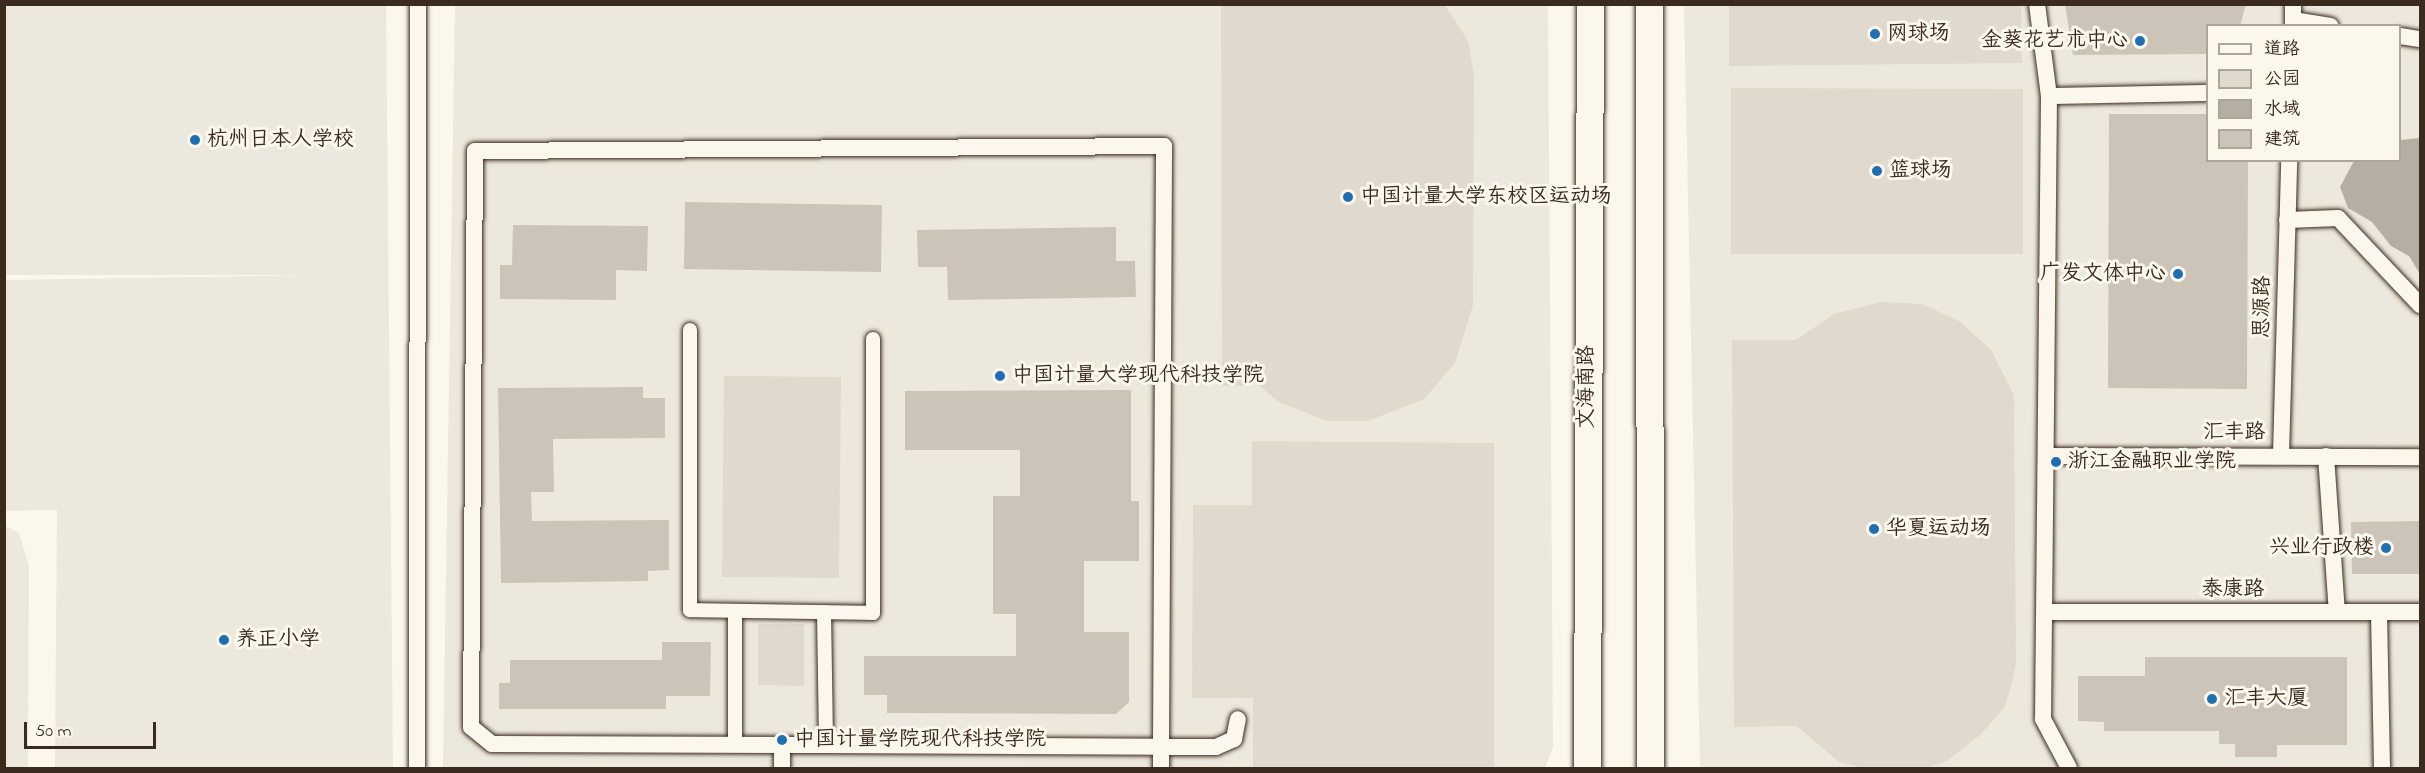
<!DOCTYPE html>
<html>
<head>
<meta charset="utf-8">
<style>
	body { margin:0 }
	#map { position:relative; width:2425px; height:773px; overflow:hidden; background:#fbf7ec; font-family:"Indie Flower","LXGW WenKai TC",sans-serif }
	div>[style] { position:absolute }
	[style*='--x'] { left:calc(var(--x)*1px); top:calc(var(--y)*1px); width:calc(var(--w)*1px); rotate:calc(var(--a)*1deg) }
	.built>* { inset:0; background:#ede8dd }
	.green>* { inset:0; background:#dfd9ce }
	.water>* { inset:0; background:#b6aea2 }
	.building>* { inset:0; background:#ccc4b9 }
	.roads { filter:drop-shadow(0 0 2px #3b2a1e) drop-shadow(0 0 2px #3b2a1e) }
	.pedestrian>* { height:14px; margin:-7px; padding:0 7px; transform-origin:7px; border-radius:7px; background:#fbf7ec }
	.minor>* { height:16px; margin:-8px; padding:0 8px; transform-origin:8px; border-radius:8px; background:#fbf7ec }
	.primary>* { height:27px; margin:-13.5px; padding:0 13.5px; transform-origin:13.5px; border-radius:13.5px; background:#fbf7ec }
	.dots>* { width:16px; height:16px; translate:-50% -50%; box-sizing:border-box; border:3px solid #fbf7ec; border-radius:50% }
	span { translate:-50% -50%; white-space:nowrap; text-align:center; line-height:1.15; -webkit-text-stroke:6px #fbf7ec; paint-order:stroke }
	.poi-label { font-size:21px; color:#3b2a1e }
	.left { translate:0 -50%; text-align:left }
	.right { translate:-100% -50%; text-align:right }
	.street-label { font-size:21px; color:#3b2a1e }
	.frame { position:absolute; inset:0; border:6px solid #3b2a1e; pointer-events:none }
	.legend { position:absolute; left:2206px; top:24px; width:195px; height:138px; box-sizing:border-box; background:#fbf7ec; border:2px solid #aea59a; margin:0; padding:8px 10px; list-style:none; font-size:18px; color:#3b2a1e }
	.legend li { display:flex; align-items:center; gap:12px; height:30px }
	.legend b { width:30px; border:2px solid #aea59a }
	.scale { position:absolute; left:24px; top:722px; width:132px; height:27px; box-sizing:border-box; border:3px solid #3b2a1e; border-top:0; padding-left:8px; font-size:18px; line-height:21px; white-space:nowrap; color:#3b2a1e; -webkit-text-stroke:4px #fbf7ec; paint-order:stroke }
</style>
</head>
<body>
<div id="map">
	<div class="built">
		<div style="clip-path:polygon(5px 4px,386px 5px,393px 768px,55px 768px,57px 510px,5px 511px,5px 280px,320px 275px,5px 275px)"></div>
		<div style="clip-path:polygon(455px 5px,1548px 5px,1553px 747px,1545px 768px,443px 768px)"></div>
		<div style="clip-path:polygon(evenodd,1684px 5px,2420px 5px,2420px 768px,1700px 768px,1684px 5px,2208px 26px,2400px 26px,2400px 160px,2208px 160px,2208px 26px)"></div>
		<div style="clip-path:polygon(5px 526px,19px 533px,29px 566px,28px 768px,5px 768px)"></div>
	</div>
	<div class="green">
		<div style="clip-path:polygon(1221px 5px,1445px 5px,1468px 41px,1474px 75px,1473px 305px,1455px 363px,1424px 399px,1368px 421px,1327px 421px,1279px 402px,1248px 376px,1246px 386px,1222px 386px)"></div>
		<div style="clip-path:polygon(1729px 5px,2021px 5px,2022px 63px,1729px 66px)"></div>
		<div style="clip-path:polygon(1731px 88px,2023px 89px,2023px 254px,1731px 254px)"></div>
		<div style="clip-path:polygon(1881px 302px,1922px 304px,1959px 321px,1991px 350px,2014px 395px,2016px 664px,2011px 687px,2004px 708px,1980px 735px,1947px 761px,1925px 768px,1864px 768px,1839px 762px,1797px 726px,1734px 727px,1732px 340px,1796px 340px,1834px 314px)"></div>
		<div style="clip-path:polygon(724px 376px,841px 377px,839px 578px,722px 577px)"></div>
		<div style="clip-path:polygon(1252px 441px,1494px 443px,1494px 768px,1253px 768px,1253px 698px,1192px 698px,1193px 505px,1252px 505px)"></div>
		<div style="clip-path:polygon(758px 624px,804px 624px,804px 686px,758px 685px)"></div>
	</div>
	<div class="water">
		<div style="clip-path:polygon(2420px 138px,2420px 274px,2409px 256px,2391px 246px,2372px 222px,2348px 208px,2340px 187px,2354px 161px,2400px 160px,2400px 140px)"></div>
	</div>
	<div class="building">
		<div style="clip-path:polygon(2065px 4px,2246px 4px,2240px 26px,2208px 26px,2208px 54px,2073px 55px)"></div>
		<div style="clip-path:polygon(2109px 114px,2208px 114px,2208px 160px,2248px 160px,2247px 389px,2108px 388px)"></div>
		<div style="clip-path:polygon(685px 202px,882px 205px,881px 272px,684px 269px)"></div>
		<div style="clip-path:polygon(513px 225px,648px 226px,647px 271px,616px 270px,616px 300px,500px 299px,500px 265px,512px 265px)"></div>
		<div style="clip-path:polygon(1116px 227px,1116px 261px,1135px 261px,1136px 297px,948px 300px,947px 267px,918px 267px,917px 230px)"></div>
		<div style="clip-path:polygon(643px 387px,643px 398px,665px 398px,665px 438px,553px 439px,554px 492px,531px 492px,532px 521px,669px 520px,669px 570px,648px 571px,648px 581px,501px 583px,498px 388px)"></div>
		<div style="clip-path:polygon(1131px 390px,1131px 501px,1139px 501px,1139px 561px,1084px 561px,1084px 632px,1129px 632px,1129px 702px,1116px 714px,887px 713px,887px 695px,864px 695px,864px 656px,1016px 656px,1016px 614px,993px 614px,993px 496px,1020px 496px,1020px 450px,905px 450px,905px 391px)"></div>
		<div style="clip-path:polygon(2421px 521px,2421px 574px,2352px 574px,2351px 522px)"></div>
		<div style="clip-path:polygon(662px 642px,711px 642px,710px 696px,666px 696px,666px 709px,499px 709px,499px 683px,510px 683px,510px 660px,662px 660px)"></div>
		<div style="clip-path:polygon(2145px 657px,2347px 657px,2347px 745px,2277px 745px,2277px 757px,2235px 757px,2235px 744px,2219px 744px,2219px 731px,2104px 731px,2104px 722px,2078px 721px,2078px 676px,2145px 676px)"></div>
	</div>
	<div class="roads">
		<div class="pedestrian">
			<div style="--x:690;--y:330;--w:280;--a:90"></div>
			<div style="--x:690;--y:610;--w:183;--a:0.9"></div>
			<div style="--x:873;--y:613;--w:274;--a:-90"></div>
			<div style="--x:735;--y:611;--w:134;--a:90"></div>
			<div style="--x:824;--y:612;--w:133;--a:89.1"></div>
		</div>
		<div class="minor">
			<div style="--x:2037;--y:4;--w:93;--a:82.6"></div>
			<div style="--x:2049;--y:96;--w:623;--a:90.55"></div>
			<div style="--x:2043;--y:719;--w:55;--a:62"></div>
			<div style="--x:2293;--y:20;--w:38;--a:9"></div>
			<div style="--x:2293;--y:26;--w:22;--a:-90"></div>
			<div style="--x:2400;--y:36;--w:20;--a:9"></div>
			<div style="--x:2049;--y:96;--w:159;--a:-1.1"></div>
			<div style="--x:2287;--y:220;--w:51;--a:-2.2"></div>
			<div style="--x:2338;--y:218;--w:120;--a:46.7"></div>
			<div style="--x:2281;--y:455;--w:295;--a:-88.4"></div>
			<div style="--x:2047;--y:456;--w:373;--a:0.2"></div>
			<div style="--x:2326;--y:456;--w:156;--a:86"></div>
			<div style="--x:2045;--y:612;--w:375;--a:0"></div>
			<div style="--x:2379;--y:612;--w:156;--a:88.9"></div>
			<div style="--x:782;--y:745;--w:23;--a:90"></div>
			<div style="--x:417;--y:768;--w:764;--a:-89.93"></div>
			<div style="--x:1161;--y:768;--w:21;--a:-90"></div>
			<div style="--x:1161;--y:747;--w:601;--a:-89.71"></div>
			<div style="--x:1164;--y:146;--w:689;--a:179.58"></div>
			<div style="--x:475;--y:151;--w:576;--a:90.4"></div>
			<div style="--x:471;--y:727;--w:27;--a:39"></div>
			<div style="--x:492;--y:744;--w:290;--a:0.2"></div>
			<div style="--x:782;--y:745;--w:44;--a:0"></div>
			<div style="--x:826;--y:745;--w:335;--a:0.3"></div>
			<div style="--x:1161;--y:747;--w:55;--a:0"></div>
			<div style="--x:1216;--y:747;--w:20;--a:-24"></div>
			<div style="--x:1234;--y:739;--w:20;--a:-79"></div>
		</div>
		<div class="primary">
			<div style="--x:1649;--y:4;--w:764;--a:89.93"></div>
			<div style="--x:1587;--y:768;--w:764;--a:-89.78"></div>
		</div>
	</div>
	<div class="dots">
		<div style="left:1875px;top:34px;background:#1f6fb2"></div>
		<div style="left:2140px;top:41px;background:#1f6fb2"></div>
		<div style="left:195px;top:140px;background:#1f6fb2"></div>
		<div style="left:1877px;top:171px;background:#1f6fb2"></div>
		<div style="left:1348px;top:197px;background:#1f6fb2"></div>
		<div style="left:2178px;top:274px;background:#1f6fb2"></div>
		<div style="left:1000px;top:376px;background:#1f6fb2"></div>
		<div style="left:2056px;top:462px;background:#1f6fb2"></div>
		<div style="left:1874px;top:529px;background:#1f6fb2"></div>
		<div style="left:2386px;top:548px;background:#1f6fb2"></div>
		<div style="left:224px;top:640px;background:#1f6fb2"></div>
		<div style="left:2212px;top:699px;background:#1f6fb2"></div>
		<div style="left:782px;top:740px;background:#1f6fb2"></div>
	</div>
	<div class="poi-label">
		<span class="left" style="left:1887px;top:34px">网球场</span>
		<span class="right" style="left:2128px;top:41px">金葵花艺术中心</span>
		<span class="left" style="left:207px;top:140px">杭州日本人学校</span>
		<span class="left" style="left:1889px;top:171px">篮球场</span>
		<span class="left" style="left:1360px;top:197px">中国计量大学东校区运动场</span>
		<span class="right" style="left:2166px;top:274px">广发文体中心</span>
		<span class="left" style="left:1012px;top:376px">中国计量大学现代科技学院</span>
		<span class="left" style="left:2068px;top:462px">浙江金融职业学院</span>
		<span class="left" style="left:1886px;top:529px">华夏运动场</span>
		<span class="right" style="left:2374px;top:548px">兴业行政楼</span>
		<span class="left" style="left:236px;top:640px">养正小学</span>
		<span class="left" style="left:2224px;top:699px">汇丰大厦</span>
		<span class="left" style="left:794px;top:740px">中国计量学院现代科技学院</span>
	</div>
	<div class="street-label">
		<span style="left:2263px;top:307px;rotate:-89deg">思源路</span>
		<span style="left:1587px;top:387px;rotate:-90deg">文海南路</span>
		<span style="left:2234px;top:433px">汇丰路</span>
		<span style="left:2233px;top:590px">泰康路</span>
	</div>
	<div class="frame"></div>
	<ul class="legend">
	<li><b style="height:8px;background:#fbf7ec"></b>道路</li>
	<li><b style="height:16px;background:#dfd9ce"></b>公园</li>
	<li><b style="height:16px;background:#b6aea2"></b>水域</li>
	<li><b style="height:16px;background:#ccc4b9"></b>建筑</li>
	</ul>
	<div class="scale">50 m</div>
</div>
</body>
</html>
